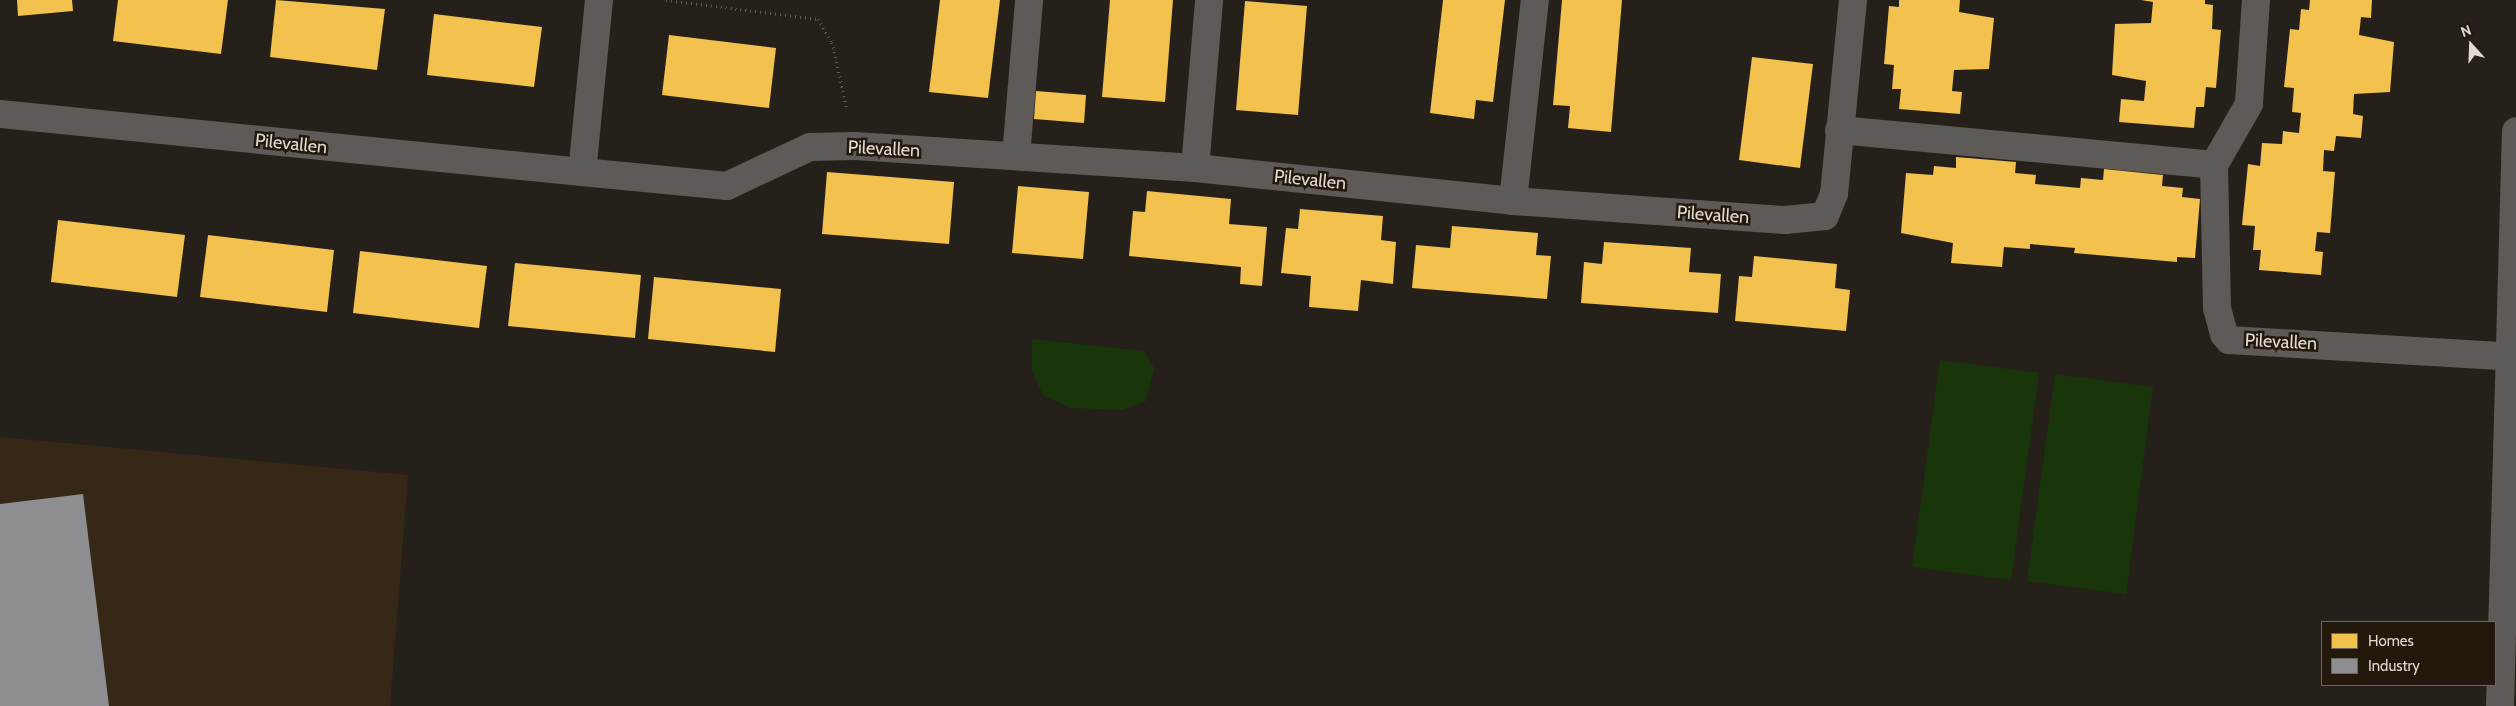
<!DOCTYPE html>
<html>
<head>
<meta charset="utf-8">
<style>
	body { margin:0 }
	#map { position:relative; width:2516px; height:706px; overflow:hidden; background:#26201a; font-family:Cabin,sans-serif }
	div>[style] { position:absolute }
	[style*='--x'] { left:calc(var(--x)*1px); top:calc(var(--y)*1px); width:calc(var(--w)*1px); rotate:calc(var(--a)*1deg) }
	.built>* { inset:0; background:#362817 }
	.green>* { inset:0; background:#19360b }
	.homes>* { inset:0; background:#f2c14e }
	.industry>* { inset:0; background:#8d8d92 }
	.path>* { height:3px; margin-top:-1.5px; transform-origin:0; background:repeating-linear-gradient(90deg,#5f5c58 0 1px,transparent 0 5px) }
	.minor>* { height:28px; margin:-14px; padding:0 14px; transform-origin:14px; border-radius:14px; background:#5d5a58 }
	span { translate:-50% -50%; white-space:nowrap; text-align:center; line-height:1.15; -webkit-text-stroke:5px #22180b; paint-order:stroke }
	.street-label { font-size:18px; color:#e1dad1 }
	.legend { position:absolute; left:2321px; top:621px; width:175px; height:65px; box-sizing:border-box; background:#22180b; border:1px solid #6e665a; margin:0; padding:6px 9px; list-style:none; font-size:15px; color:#e1dad1 }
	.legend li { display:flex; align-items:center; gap:10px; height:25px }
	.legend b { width:25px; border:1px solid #6e665a }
	.north { position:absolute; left:2446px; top:20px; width:50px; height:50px; -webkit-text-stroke:4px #22180b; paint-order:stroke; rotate:340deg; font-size:14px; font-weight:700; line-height:20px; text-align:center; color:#e1dad1 }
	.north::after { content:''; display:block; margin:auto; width:18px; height:22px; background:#e1dad1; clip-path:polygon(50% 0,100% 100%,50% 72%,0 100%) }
</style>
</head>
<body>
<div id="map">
	<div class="built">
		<div style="clip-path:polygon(0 437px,408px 475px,390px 706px,0 706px)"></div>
	</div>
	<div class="green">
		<div style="clip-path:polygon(1032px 339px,1144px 351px,1154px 368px,1146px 401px,1122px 410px,1070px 408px,1043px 395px,1032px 371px)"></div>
		<div style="clip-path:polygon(1940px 360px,2039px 373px,2011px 580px,1912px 567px)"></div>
		<div style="clip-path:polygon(2055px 374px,2153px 387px,2126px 594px,2027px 581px)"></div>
	</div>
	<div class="homes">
		<div style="clip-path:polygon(17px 0,72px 0,73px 11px,18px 16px)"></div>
		<div style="clip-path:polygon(118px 0,228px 0,221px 54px,113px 41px)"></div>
		<div style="clip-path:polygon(276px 0,385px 9px,377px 70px,270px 57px)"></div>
		<div style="clip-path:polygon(940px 0,1000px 0,988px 98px,929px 92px)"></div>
		<div style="clip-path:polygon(1110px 0,1173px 0,1165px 102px,1102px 97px)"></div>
		<div style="clip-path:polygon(1443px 0,1505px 0,1493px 102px,1476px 100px,1474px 119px,1430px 113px)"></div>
		<div style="clip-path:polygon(1562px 0,1622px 0,1611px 132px,1568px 128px,1570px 106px,1553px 105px)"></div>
		<div style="clip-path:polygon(1899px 0,1960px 0,1959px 12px,1994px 18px,1989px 69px,1954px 70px,1952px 91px,1962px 92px,1960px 114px,1899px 109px,1901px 89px,1892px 89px,1894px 65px,1884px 64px,1889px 6px,1899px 7px)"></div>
		<div style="clip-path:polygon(2141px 0,2205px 0,2205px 4px,2213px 5px,2212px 29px,2221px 30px,2216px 88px,2206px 87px,2204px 107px,2196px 107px,2194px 128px,2119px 122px,2121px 99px,2144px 101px,2146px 81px,2112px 75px,2115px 24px,2151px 23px,2153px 2px)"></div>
		<div style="clip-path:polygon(2310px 0,2372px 0,2371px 18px,2361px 17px,2359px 35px,2394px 42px,2390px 92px,2354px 94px,2353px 114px,2363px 116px,2361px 138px,2336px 136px,2334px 151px,2324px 150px,2323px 171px,2335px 172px,2330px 233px,2317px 232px,2315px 251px,2323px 252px,2321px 275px,2259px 270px,2261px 250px,2253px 250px,2255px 226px,2242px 225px,2248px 164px,2260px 166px,2262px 143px,2282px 144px,2283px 131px,2299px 133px,2301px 113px,2292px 112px,2294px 88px,2284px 87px,2290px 29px,2299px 30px,2301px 9px,2309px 10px)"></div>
		<div style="clip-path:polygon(1245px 1px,1307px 6px,1298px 115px,1236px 110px)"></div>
		<div style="clip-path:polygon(434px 14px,542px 27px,534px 87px,427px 75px)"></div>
		<div style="clip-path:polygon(669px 35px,776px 48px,769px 108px,662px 95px)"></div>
		<div style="clip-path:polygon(1752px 57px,1813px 64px,1800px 168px,1739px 160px)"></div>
		<div style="clip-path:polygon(1036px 91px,1086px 95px,1084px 123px,1034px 119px)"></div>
		<div style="clip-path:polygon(1956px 157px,2016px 162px,2015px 173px,2036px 175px,2035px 184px,2080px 188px,2081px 178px,2103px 180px,2104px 169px,2163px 175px,2162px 186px,2183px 188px,2182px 197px,2200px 199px,2195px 258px,2177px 257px,2177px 262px,2074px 253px,2075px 248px,2030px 244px,2030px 249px,2004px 247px,2002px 267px,1951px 263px,1953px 243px,1901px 233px,1906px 173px,1933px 175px,1934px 166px,1956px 168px)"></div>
		<div style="clip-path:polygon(827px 172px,954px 182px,949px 244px,822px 234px)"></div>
		<div style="clip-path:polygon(1018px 186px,1089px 192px,1083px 259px,1012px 253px)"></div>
		<div style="clip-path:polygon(1147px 191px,1231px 199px,1229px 224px,1267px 227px,1262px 286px,1240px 284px,1241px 267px,1129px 256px,1133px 211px,1145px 212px)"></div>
		<div style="clip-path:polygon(1300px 209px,1383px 216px,1381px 240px,1396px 242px,1393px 284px,1361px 280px,1358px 311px,1309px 307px,1311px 276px,1281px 273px,1286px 228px,1298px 229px)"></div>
		<div style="clip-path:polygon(58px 220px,185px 235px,177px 297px,51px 282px)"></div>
		<div style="clip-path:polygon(1452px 226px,1538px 233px,1536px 255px,1551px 256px,1547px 299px,1412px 288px,1416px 245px,1450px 248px)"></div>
		<div style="clip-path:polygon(208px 235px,334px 250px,327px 312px,200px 297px)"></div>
		<div style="clip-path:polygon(1604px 242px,1691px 248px,1689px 272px,1721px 274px,1718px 313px,1581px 303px,1584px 262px,1602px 264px)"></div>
		<div style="clip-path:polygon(360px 251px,487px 266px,479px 328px,353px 313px)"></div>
		<div style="clip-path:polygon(1754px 256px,1837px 264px,1835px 288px,1850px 290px,1846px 331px,1735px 321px,1739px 276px,1752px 277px)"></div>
		<div style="clip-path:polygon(515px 263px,641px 275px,635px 338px,508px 326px)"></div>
		<div style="clip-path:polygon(654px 277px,781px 289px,775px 352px,648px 339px)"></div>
	</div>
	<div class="industry">
		<div style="clip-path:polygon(83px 494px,109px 706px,0 706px,0 504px)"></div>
	</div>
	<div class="path">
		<div style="--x:666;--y:0;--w:153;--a:7.1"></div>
		<div style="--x:818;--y:19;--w:27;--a:59"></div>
		<div style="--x:832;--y:42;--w:70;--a:77.6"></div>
	</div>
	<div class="minor">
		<div style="--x:599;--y:0;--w:173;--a:95.6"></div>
		<div style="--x:582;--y:172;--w:146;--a:5.5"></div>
		<div style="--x:727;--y:186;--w:92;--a:-25.2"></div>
		<div style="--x:810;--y:147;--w:45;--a:-1.3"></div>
		<div style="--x:855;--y:146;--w:341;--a:3.7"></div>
		<div style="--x:1195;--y:168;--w:320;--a:5.9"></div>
		<div style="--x:1513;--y:201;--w:273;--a:4"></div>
		<div style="--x:1785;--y:220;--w:40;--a:-5.7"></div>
		<div style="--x:1825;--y:216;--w:24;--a:-68"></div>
		<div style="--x:1834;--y:194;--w:195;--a:-84.4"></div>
		<div style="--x:2256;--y:0;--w:104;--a:93.9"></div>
		<div style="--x:2249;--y:104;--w:70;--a:119.8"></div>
		<div style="--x:2214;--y:165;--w:143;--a:88.8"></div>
		<div style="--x:2217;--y:308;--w:27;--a:75"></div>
		<div style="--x:2224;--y:334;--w:8;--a:50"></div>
		<div style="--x:2229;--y:340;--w:284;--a:3.4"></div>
		<div style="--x:0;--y:114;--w:585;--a:5.69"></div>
		<div style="--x:1839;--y:130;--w:377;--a:5.3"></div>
		<div style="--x:1016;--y:156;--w:157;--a:-85.2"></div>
		<div style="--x:1195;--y:168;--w:169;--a:-85.2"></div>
		<div style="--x:1513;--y:201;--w:202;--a:-83.8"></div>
		<div style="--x:2500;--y:706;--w:575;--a:-88.41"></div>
	</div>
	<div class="street-label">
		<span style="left:291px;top:144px;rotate:6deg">Pilevallen</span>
		<span style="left:884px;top:149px;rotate:3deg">Pilevallen</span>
		<span style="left:1310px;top:180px;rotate:6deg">Pilevallen</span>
		<span style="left:1713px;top:215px;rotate:4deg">Pilevallen</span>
		<span style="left:2281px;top:342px;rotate:3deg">Pilevallen</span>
	</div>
	<ul class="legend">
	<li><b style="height:14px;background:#f2c14e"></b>Homes</li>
	<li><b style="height:14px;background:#8d8d92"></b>Industry</li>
	</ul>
	<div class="north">N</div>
</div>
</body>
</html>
